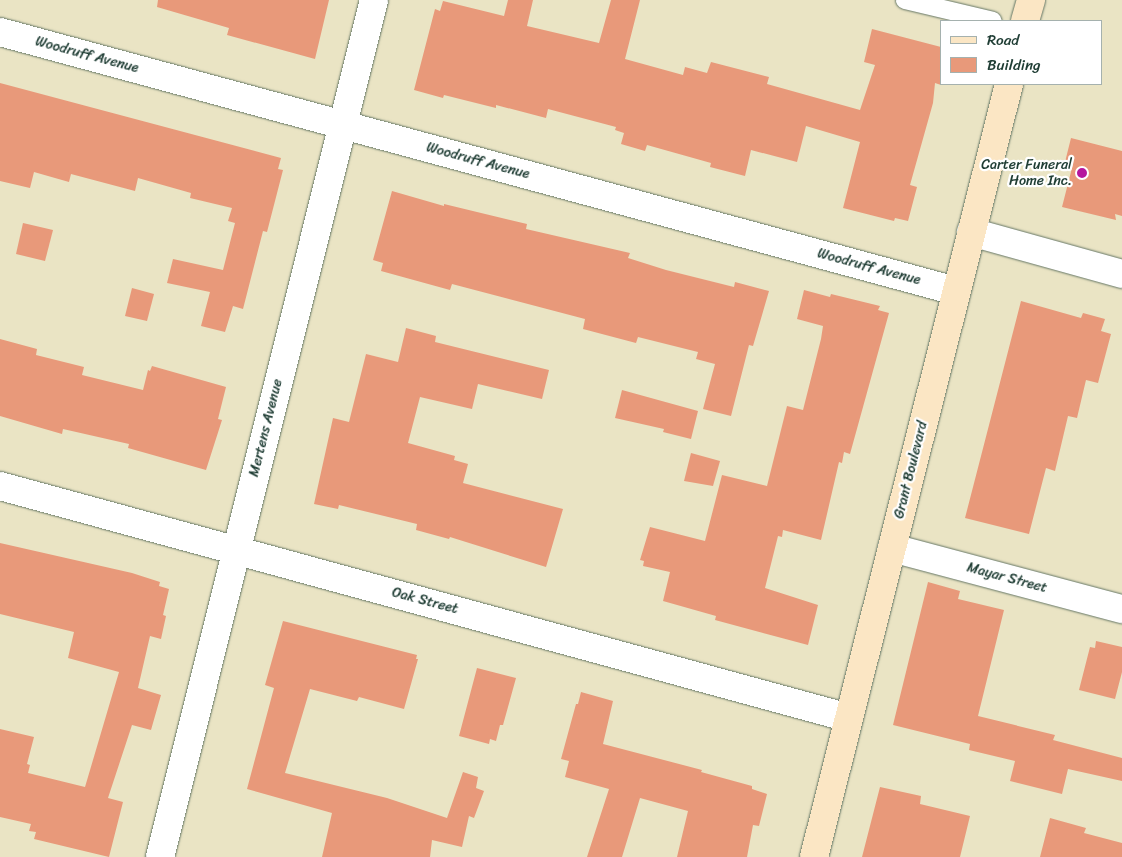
<!DOCTYPE html>
<html>
<head>
<meta charset="utf-8">
<style>
	body { margin:0 }
	#map { position:relative; width:1122px; height:857px; overflow:hidden; background:#eae4c4; font-family:Sriracha,sans-serif }
	div>[style] { position:absolute }
	[style*='--x'] { left:calc(var(--x)*1px); top:calc(var(--y)*1px); width:calc(var(--w)*1px); rotate:calc(var(--a)*1deg) }
	.building>* { inset:0; background:#e8997a }
	.roads { filter:drop-shadow(0 0 1px #676) drop-shadow(0 0 1px #676) }
	.lane>* { height:18px; margin:-9px; padding:0 9px; transform-origin:9px; border-radius:9px; background:#fff }
	.street>* { height:28px; margin:-14px; padding:0 14px; transform-origin:14px; border-radius:14px; background:#fff }
	.secondary>* { height:28px; margin:-14px; padding:0 14px; transform-origin:14px; border-radius:14px; background:#fbe6c4 }
	.dots>* { width:14px; height:14px; translate:-50% -50%; box-sizing:border-box; border:2px solid #fff; border-radius:50% }
	span { translate:-50% -50%; white-space:nowrap; text-align:center; line-height:1.15; -webkit-text-stroke:4.5px #fff; paint-order:stroke }
	.street-label { font-size:14px; color:#1f3d34 }
	.poi-label { font-size:14px; color:#1f3d34 }
	.right { translate:-100% -50%; text-align:right }
	.legend { position:absolute; left:940px; top:20px; width:162px; height:65px; box-sizing:border-box; background:#fff; border:1px solid #a5b1ae; margin:0; padding:6px 9px; list-style:none; font-size:15px; color:#1f3d34 }
	.legend li { display:flex; align-items:center; gap:10px; height:25px }
	.legend b { width:25px; border:1px solid #a5b1ae }
</style>
</head>
<body>
<div id="map">
	<div class="building">
		<div style="clip-path:polygon(158px 0,329px 0,315px 59px,227px 35px,229px 28px,157px 7px)"></div>
		<div style="clip-path:polygon(508px 0,533px 0,527px 26px,599px 43px,611px 0,640px 0,625px 59px,683px 75px,685px 67px,707px 73px,711px 62px,769px 77px,767px 84px,860px 110px,875px 65px,864px 62px,872px 29px,941px 47px,941px 85px,935px 83px,933px 103px,910px 185px,917px 187px,908px 221px,895px 218px,894px 221px,843px 208px,860px 142px,806px 126px,797px 162px,751px 150px,745px 176px,710px 167px,711px 163px,647px 145px,645px 151px,621px 144px,624px 133px,615px 130px,616px 127px,548px 109px,546px 118px,496px 105px,496px 108px,444px 95px,443px 98px,414px 90px,435px 9px,440px 11px,443px 1px,504px 16px)"></div>
		<div style="clip-path:polygon(0 83px,281px 158px,278px 169px,283px 170px,267px 232px,263px 231px,243px 309px,233px 306px,225px 332px,201px 326px,210px 292px,167px 283px,173px 259px,223px 270px,235px 223px,228px 221px,232px 208px,190px 198px,191px 193px,138px 178px,135px 191px,71px 174px,69px 182px,34px 172px,30px 188px,0 181px)"></div>
		<div style="clip-path:polygon(1071px 138px,1122px 151px,1122px 216px,1115px 214px,1116px 220px,1062px 207px,1073px 164px,1065px 162px)"></div>
		<div style="clip-path:polygon(392px 191px,444px 206px,444px 204px,527px 224px,526px 229px,630px 253px,628px 258px,666px 270px,734px 287px,735px 282px,769px 291px,753px 346px,749px 345px,731px 416px,703px 409px,715px 364px,696px 359px,698px 352px,638px 337px,636px 343px,583px 329px,585px 319px,452px 284px,450px 290px,381px 271px,383px 263px,373px 260px)"></div>
		<div style="clip-path:polygon(23px 223px,53px 230px,45px 261px,16px 254px)"></div>
		<div style="clip-path:polygon(132px 288px,154px 294px,147px 321px,125px 316px)"></div>
		<div style="clip-path:polygon(804px 290px,830px 297px,831px 294px,880px 306px,878px 310px,889px 313px,850px 454px,844px 452px,842px 463px,839px 462px,821px 540px,783px 530px,782px 537px,778px 536px,765px 588px,818px 605px,808px 645px,715px 620px,716px 616px,663px 601px,670px 572px,643px 566px,644px 561px,640px 560px,650px 527px,705px 541px,722px 475px,767px 486px,787px 406px,803px 410px,821px 339px,823px 326px,797px 319px)"></div>
		<div style="clip-path:polygon(1021px 301px,1081px 318px,1083px 313px,1105px 319px,1101px 331px,1111px 334px,1098px 383px,1086px 380px,1077px 418px,1068px 416px,1055px 471px,1046px 468px,1029px 534px,965px 518px)"></div>
		<div style="clip-path:polygon(406px 328px,436px 336px,435px 342px,549px 370px,542px 399px,478px 384px,472px 409px,420px 397px,408px 443px,455px 456px,454px 460px,468px 464px,463px 483px,563px 509px,546px 567px,450px 537px,449px 539px,416px 530px,417px 524px,339px 505px,338px 509px,314px 504px,333px 418px,349px 422px,366px 354px,398px 362px)"></div>
		<div style="clip-path:polygon(0 339px,37px 349px,36px 355px,84px 367px,82px 375px,143px 390px,148px 370px,150px 371px,152px 366px,226px 387px,218px 419px,222px 420px,206px 470px,128px 448px,129px 444px,63px 429px,62px 434px,0 416px)"></div>
		<div style="clip-path:polygon(622px 390px,698px 411px,691px 439px,663px 432px,664px 429px,615px 418px)"></div>
		<div style="clip-path:polygon(691px 453px,720px 461px,713px 486px,684px 481px)"></div>
		<div style="clip-path:polygon(0 543px,132px 573px,160px 582px,159px 586px,169px 589px,163px 615px,166px 616px,161px 639px,150px 636px,138px 688px,161px 695px,151px 730px,132px 725px,108px 798px,123px 802px,109px 857px,34px 839px,36px 832px,29px 831px,31px 824px,0 817px,0 729px,34px 737px,27px 764px,30px 765px,28px 773px,85px 787px,119px 672px,68px 658px,74px 632px,0 614px)"></div>
		<div style="clip-path:polygon(928px 582px,960px 591px,958px 599px,1004px 610px,978px 716px,1055px 735px,1053px 740px,1122px 758px,1122px 781px,1068px 769px,1062px 794px,1010px 781px,1015px 761px,969px 750px,970px 744px,893px 725px)"></div>
		<div style="clip-path:polygon(283px 621px,417px 655px,416px 659px,418px 659px,404px 709px,359px 697px,357px 701px,310px 689px,285px 773px,387px 798px,447px 818px,463px 772px,478px 777px,476px 788px,484px 791px,474px 818px,469px 816px,462px 847px,432px 840px,430px 857px,322px 857px,332px 813px,247px 789px,274px 688px,265px 685px)"></div>
		<div style="clip-path:polygon(1096px 641px,1122px 647px,1122px 672px,1115px 699px,1079px 690px,1090px 647px,1095px 648px)"></div>
		<div style="clip-path:polygon(477px 668px,516px 678px,503px 725px,500px 725px,496px 741px,490px 739px,489px 744px,459px 736px)"></div>
		<div style="clip-path:polygon(581px 692px,613px 701px,603px 744px,702px 770px,701px 772px,752px 786px,752px 789px,767px 794px,759px 826px,753px 825px,747px 857px,677px 857px,688px 811px,640px 798px,622px 857px,587px 857px,609px 789px,565px 777px,569px 761px,561px 759px,576px 704px,578px 704px)"></div>
		<div style="clip-path:polygon(880px 787px,921px 796px,920px 804px,970px 816px,960px 857px,862px 857px)"></div>
		<div style="clip-path:polygon(1050px 818px,1086px 828px,1084px 833px,1122px 843px,1122px 857px,1040px 857px)"></div>
	</div>
	<div class="roads">
		<div class="lane">
			<div style="--x:905;--y:0;--w:90;--a:13.4"></div>
		</div>
		<div class="street">
			<div style="--x:0;--y:32;--w:990;--a:15.16"></div>
			<div style="--x:971;--y:232;--w:157;--a:15.5"></div>
			<div style="--x:0;--y:486;--w:880;--a:15.28"></div>
			<div style="--x:892;--y:548;--w:238;--a:14.9"></div>
			<div style="--x:160;--y:857;--w:883;--a:-75.98"></div>
		</div>
		<div class="secondary">
			<div style="--x:1025;--y:21;--w:22;--a:-74"></div>
			<div style="--x:814;--y:857;--w:797;--a:-75.84"></div>
		</div>
	</div>
	<div class="dots">
		<div style="left:1082px;top:173px;background:#b5179e"></div>
	</div>
	<div class="street-label">
		<span style="left:87px;top:55px;rotate:15deg">Woodruff Avenue</span>
		<span style="left:478px;top:161px;rotate:15deg">Woodruff Avenue</span>
		<span style="left:869px;top:267px;rotate:15deg">Woodruff Avenue</span>
		<span style="left:266px;top:428px;rotate:-76deg">Mertens Avenue</span>
		<span style="left:911px;top:470px;rotate:-76deg">Grant Boulevard</span>
		<span style="left:1007px;top:578px;rotate:15deg">Mayar Street</span>
		<span style="left:425px;top:601px;rotate:15deg">Oak Street</span>
	</div>
	<div class="poi-label">
		<span class="right" style="left:1072px;top:173px">Carter Funeral<br>Home Inc.</span>
	</div>
	<ul class="legend">
	<li><b style="height:6px;background:#fbe6c4"></b>Road</li>
	<li><b style="height:14px;background:#e8997a"></b>Building</li>
	</ul>
</div>
</body>
</html>
